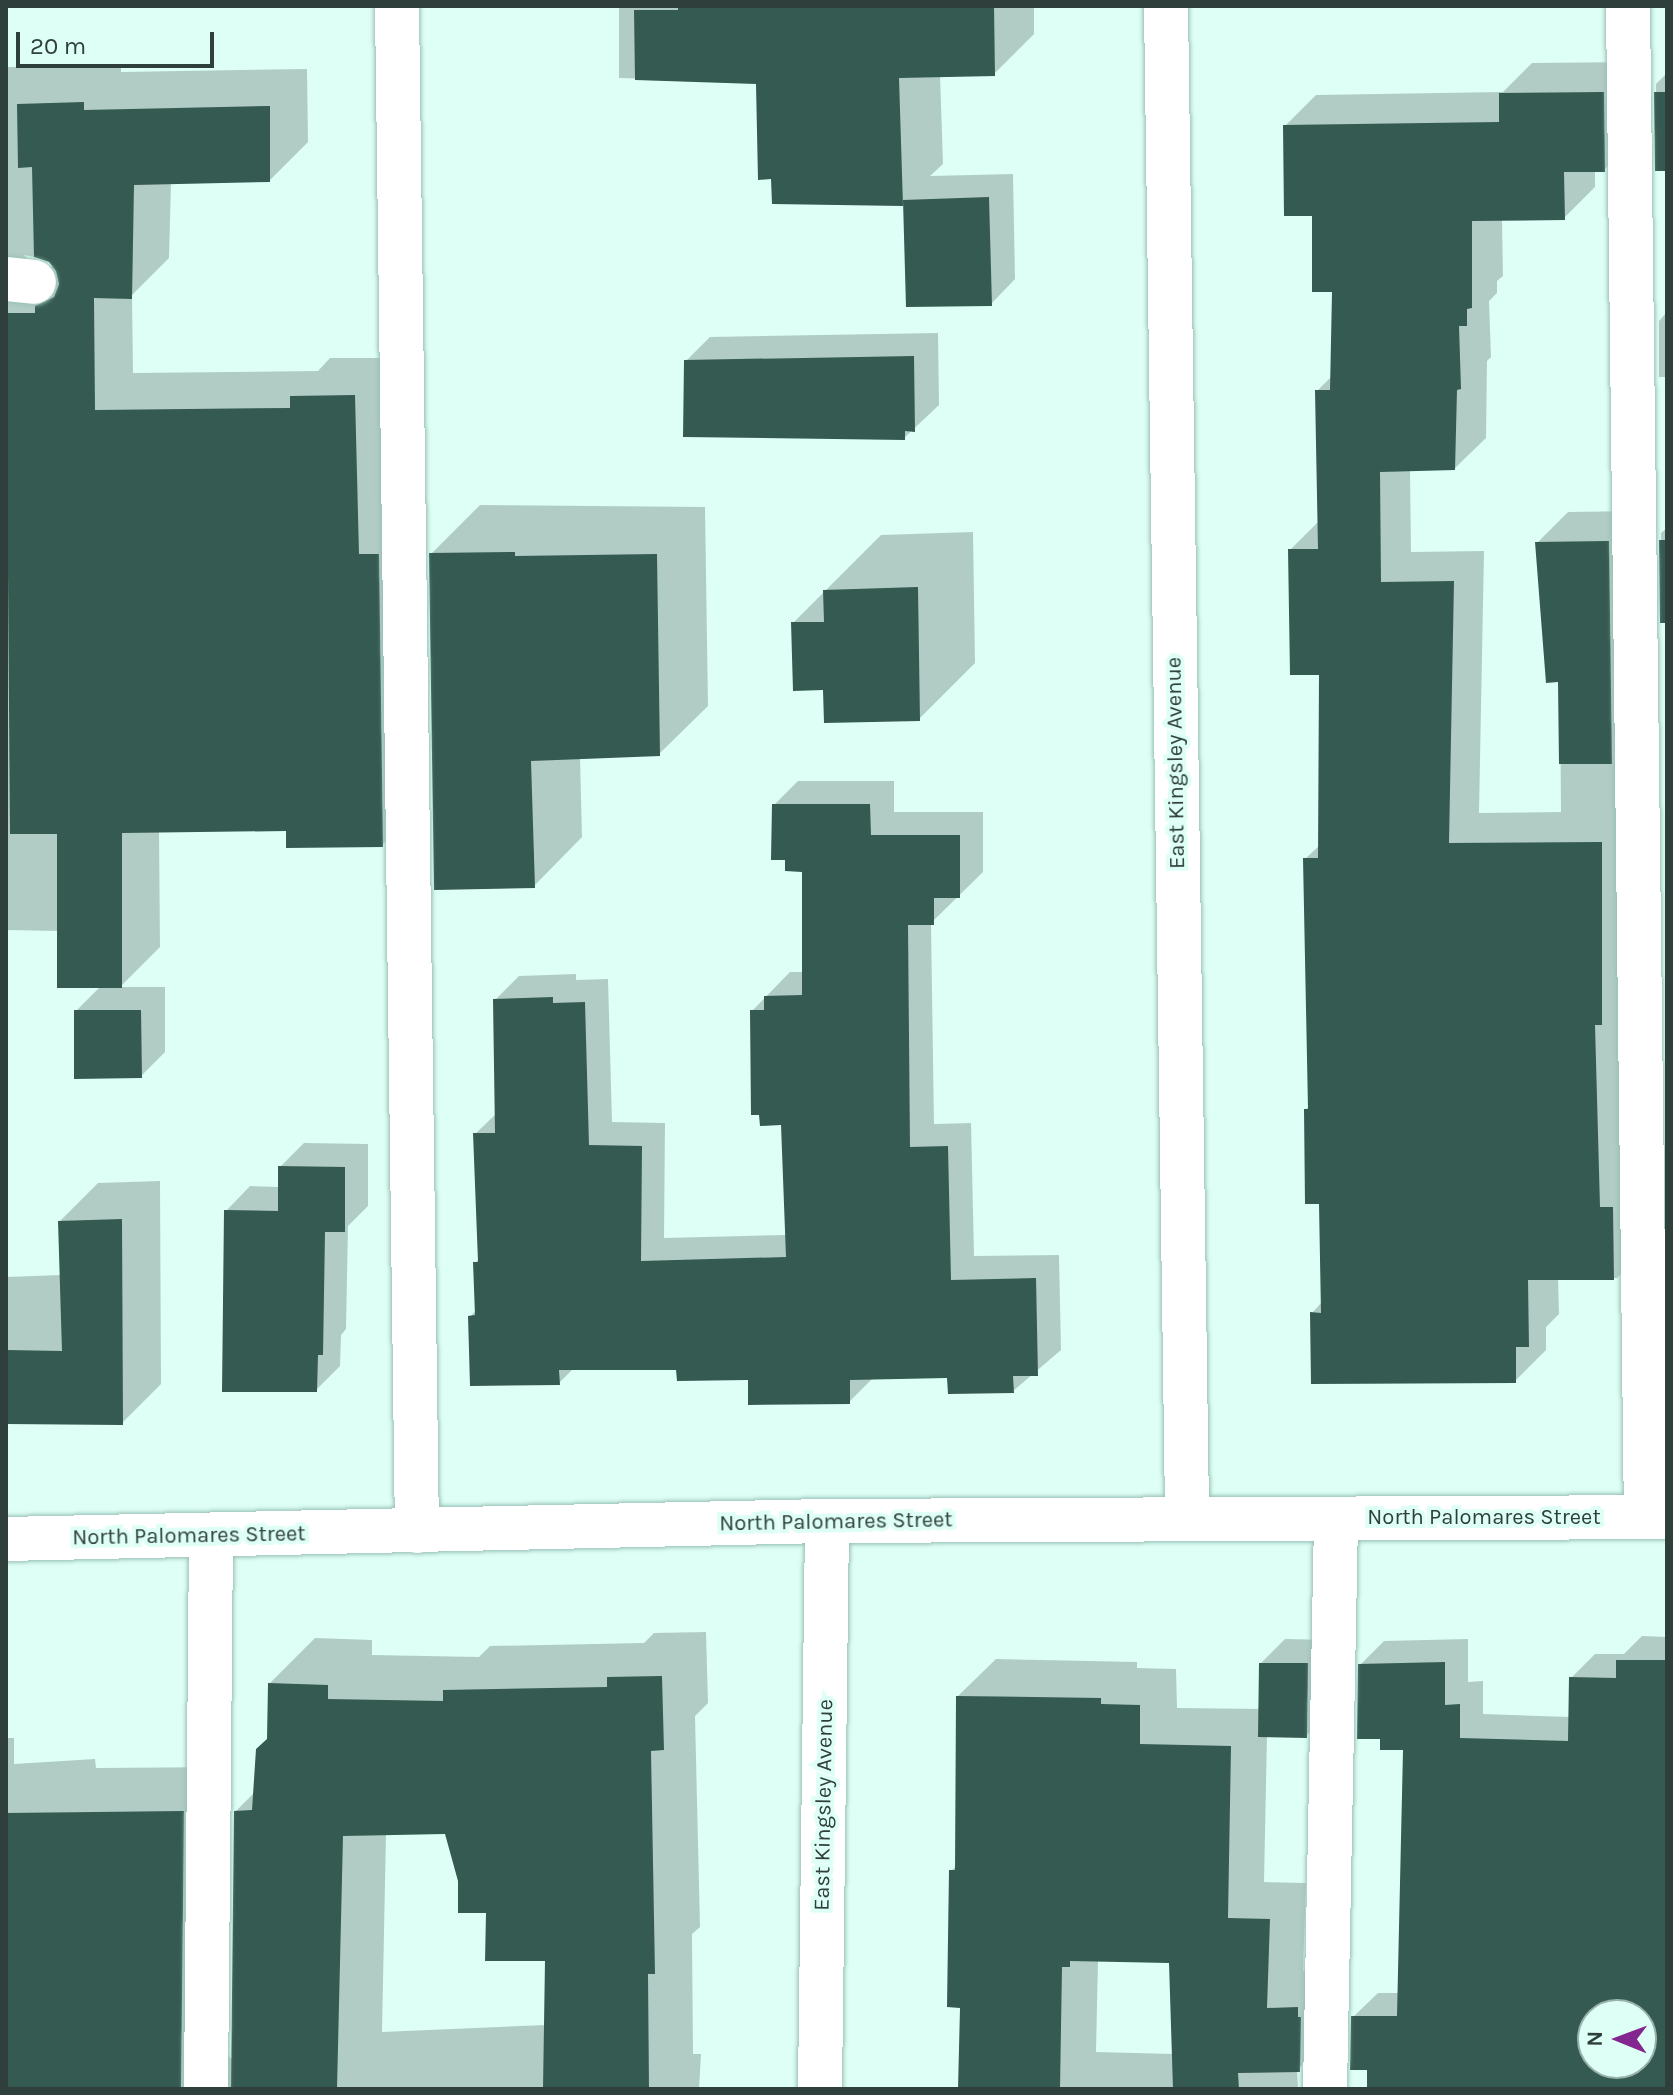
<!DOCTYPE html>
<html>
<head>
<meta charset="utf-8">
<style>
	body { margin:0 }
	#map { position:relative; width:1673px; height:2095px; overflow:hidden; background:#defff6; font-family:Karla,sans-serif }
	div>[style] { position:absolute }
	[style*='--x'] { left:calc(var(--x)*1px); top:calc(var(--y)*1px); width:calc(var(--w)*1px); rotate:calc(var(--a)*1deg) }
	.shadow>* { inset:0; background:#0003 }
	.building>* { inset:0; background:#355a51 }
	.roads { filter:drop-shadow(0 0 2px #99c1b6) drop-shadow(0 0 2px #99c1b6) }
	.minor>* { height:44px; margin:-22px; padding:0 22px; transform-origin:22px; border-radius:22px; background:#fff }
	span { translate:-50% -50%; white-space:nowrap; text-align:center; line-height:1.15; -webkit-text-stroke:8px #defff6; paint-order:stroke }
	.street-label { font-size:22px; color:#2f3f3b }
	.frame { position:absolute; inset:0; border:8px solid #2f3f3b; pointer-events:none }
	.north { position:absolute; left:1577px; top:1999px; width:80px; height:80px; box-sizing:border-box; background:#defff6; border:2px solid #98b2ab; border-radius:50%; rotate:271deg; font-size:22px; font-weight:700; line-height:32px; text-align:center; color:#2f3f3b }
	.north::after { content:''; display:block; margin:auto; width:28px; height:36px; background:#842690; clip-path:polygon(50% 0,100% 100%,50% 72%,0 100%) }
	.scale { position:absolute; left:16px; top:32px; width:198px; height:36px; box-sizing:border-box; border:4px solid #2f3f3b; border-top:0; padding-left:10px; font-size:24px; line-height:28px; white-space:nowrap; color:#2f3f3b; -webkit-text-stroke:6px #defff6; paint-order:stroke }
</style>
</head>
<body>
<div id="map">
	<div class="shadow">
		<div style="clip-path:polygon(evenodd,6px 6px,8px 67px,121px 65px,121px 72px,307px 69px,308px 142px,270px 180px,171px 182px,169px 258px,132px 295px,133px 373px,318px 371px,330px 358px,393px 358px,421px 807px,382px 845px,288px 829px,159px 830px,160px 947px,120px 987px,165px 987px,165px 1052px,141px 1076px,76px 1011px,101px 986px,59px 931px,6px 930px,6px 6px,24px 255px,49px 260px,55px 267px,30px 262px,24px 255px)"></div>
		<div style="clip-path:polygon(619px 6px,1034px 6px,1034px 34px,994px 74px,940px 75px,943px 164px,930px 176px,1013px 174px,1015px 279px,991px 304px,905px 201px,902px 204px,773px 177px,758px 82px,619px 78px)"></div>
		<div style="clip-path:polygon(1634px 62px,1635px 139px,1604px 170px,1595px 170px,1595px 187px,1564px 218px,1502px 219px,1503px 276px,1497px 281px,1497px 293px,1489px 301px,1491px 357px,1487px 361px,1486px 438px,1455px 468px,1410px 470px,1411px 552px,1484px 551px,1479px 813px,1561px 812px,1560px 680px,1537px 543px,1568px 512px,1639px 511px,1648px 1247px,1617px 1278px,1558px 1278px,1559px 1314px,1546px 1327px,1546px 1350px,1515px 1381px,1312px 1313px,1322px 1302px,1321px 1202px,1306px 1109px,1310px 1106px,1305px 859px,1320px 845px,1321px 673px,1290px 550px,1320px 520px,1317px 391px,1332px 376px,1334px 290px,1285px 126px,1316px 95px,1503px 92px,1532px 63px)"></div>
		<div style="clip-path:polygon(1667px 73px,1667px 169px,1657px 169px,1656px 84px)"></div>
		<div style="clip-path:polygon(1667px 312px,1667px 377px,1659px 377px,1659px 321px)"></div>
		<div style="clip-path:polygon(938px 333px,939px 405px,904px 438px,686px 361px,710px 337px)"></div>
		<div style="clip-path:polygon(480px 505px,705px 507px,708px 706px,659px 754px,580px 757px,582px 837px,534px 886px,431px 554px)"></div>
		<div style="clip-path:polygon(1667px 528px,1667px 621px,1662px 621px,1661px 533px)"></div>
		<div style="clip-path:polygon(973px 532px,975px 663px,919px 719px,825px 688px,793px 623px,881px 535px)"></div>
		<div style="clip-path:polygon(798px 781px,894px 781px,894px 812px,983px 812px,983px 872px,931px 923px,934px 1124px,971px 1123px,974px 1256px,1059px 1255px,1061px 1350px,1013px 1391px,949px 1376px,874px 1377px,849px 1402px,750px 1378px,678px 1368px,574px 1368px,559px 1383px,470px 1317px,476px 1310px,475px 1263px,480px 1258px,475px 1134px,497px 1113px,495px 1000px,519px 976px,576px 974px,576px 980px,608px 979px,612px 1122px,665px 1123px,664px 1238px,787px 1235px,783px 1123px,752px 1011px,790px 972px,804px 972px,804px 870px,774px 805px)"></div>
		<div style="clip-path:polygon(1667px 834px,1667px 893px,1666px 893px,1665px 836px)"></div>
		<div style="clip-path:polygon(304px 1143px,368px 1144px,368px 1206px,348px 1226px,346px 1329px,341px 1335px,340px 1366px,316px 1390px,226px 1211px,250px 1186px,280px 1187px,280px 1167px)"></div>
		<div style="clip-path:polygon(160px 1181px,161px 1384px,122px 1423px,6px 1424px,6px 1277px,61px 1275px,60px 1221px,98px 1183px)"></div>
		<div style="clip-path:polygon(evenodd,706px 1632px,708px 1703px,695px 1716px,700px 1927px,692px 1934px,693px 2054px,701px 2054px,699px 2089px,6px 2089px,6px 1738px,14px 1738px,14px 1764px,95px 1759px,96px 1768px,228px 1767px,228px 2055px,233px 2061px,236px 1811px,255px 1792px,269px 1739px,270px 1683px,315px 1638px,372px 1640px,372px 1655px,479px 1657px,490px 1646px,644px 1643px,654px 1633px,706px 1632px,446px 1832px,460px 1881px,488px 1911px,547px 1959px,546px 2025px,382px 2032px,386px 1833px,446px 1832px)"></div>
		<div style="clip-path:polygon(evenodd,1642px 1636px,1667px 1637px,1667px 2089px,1369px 2089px,1369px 2068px,1353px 2017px,1378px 1993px,1399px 1993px,1405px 1748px,1382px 1737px,1360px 1665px,1384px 1641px,1468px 1639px,1468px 1682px,1483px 1681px,1483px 1714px,1570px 1717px,1571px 1678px,1595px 1654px,1624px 1654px,1642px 1636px,1593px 2015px,1641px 2015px,1641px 2063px,1593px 2063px,1593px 2015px)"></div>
		<div style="clip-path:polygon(evenodd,1285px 1639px,1332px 1640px,1330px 1712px,1306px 1736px,1267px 1735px,1264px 1882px,1306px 1883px,1303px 1971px,1334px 1971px,1337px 2033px,1297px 2070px,1298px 2089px,960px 2089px,962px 2006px,951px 1871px,957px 1865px,958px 1696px,996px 1659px,1137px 1662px,1137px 1668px,1176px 1669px,1177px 1708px,1261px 1709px,1261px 1663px,1285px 1639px,1098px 1960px,1171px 1961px,1174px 2054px,1096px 2052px,1098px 1960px)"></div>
	</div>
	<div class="building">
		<div style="clip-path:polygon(678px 6px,994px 6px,995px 76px,899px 78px,903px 206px,772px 204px,771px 179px,758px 180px,756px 84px,635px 80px,634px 10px,678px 10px)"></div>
		<div style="clip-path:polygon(1604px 92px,1605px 172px,1564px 172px,1565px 220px,1472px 221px,1472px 308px,1467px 309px,1467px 326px,1459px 326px,1461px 389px,1457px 390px,1455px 470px,1380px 472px,1381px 582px,1454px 581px,1449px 843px,1602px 842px,1602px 1025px,1595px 1025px,1600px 1207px,1613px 1207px,1614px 1280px,1528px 1280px,1529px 1347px,1516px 1347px,1516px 1383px,1311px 1384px,1310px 1312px,1321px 1313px,1319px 1204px,1305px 1204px,1304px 1109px,1308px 1109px,1303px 858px,1318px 858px,1319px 675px,1290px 675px,1288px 549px,1318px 549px,1315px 390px,1330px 390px,1332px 292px,1312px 292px,1312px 216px,1284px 216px,1283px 125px,1499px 122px,1499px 93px)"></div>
		<div style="clip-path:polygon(1654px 92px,1667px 92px,1667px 171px,1655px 171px)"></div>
		<div style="clip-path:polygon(84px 102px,84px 110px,270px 106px,270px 182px,134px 185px,132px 299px,94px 298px,95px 410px,290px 408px,290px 396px,355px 395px,359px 554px,379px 554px,383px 847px,286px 848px,286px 831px,122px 833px,122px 988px,57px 988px,57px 834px,10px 834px,6px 313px,35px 313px,35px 306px,54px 297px,59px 284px,56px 271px,49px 262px,34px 257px,32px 167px,18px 168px,17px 104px)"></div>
		<div style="clip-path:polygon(989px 197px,992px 306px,906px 307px,903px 200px)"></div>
		<div style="clip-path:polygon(914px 356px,915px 432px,905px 431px,905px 440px,683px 437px,684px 360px)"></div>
		<div style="clip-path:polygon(1659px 540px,1667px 540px,1667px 623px,1660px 623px)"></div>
		<div style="clip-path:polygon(1609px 541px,1612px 764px,1559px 764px,1558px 682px,1546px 683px,1535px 542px)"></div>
		<div style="clip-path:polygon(515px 552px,515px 556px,657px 554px,660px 756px,531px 761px,535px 888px,434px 890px,429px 553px)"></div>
		<div style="clip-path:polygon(918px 587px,920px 721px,824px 723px,823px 690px,793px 691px,791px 622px,824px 622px,823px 590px)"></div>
		<div style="clip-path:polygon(772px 804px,870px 804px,871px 835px,960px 835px,960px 898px,934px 898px,934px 925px,908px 925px,910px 1147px,948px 1146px,951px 1280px,1036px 1278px,1038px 1376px,1013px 1376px,1014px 1393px,948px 1394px,947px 1378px,850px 1380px,850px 1404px,748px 1405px,748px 1380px,677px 1381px,676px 1370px,559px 1370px,560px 1385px,470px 1386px,468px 1316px,475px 1315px,473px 1262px,478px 1262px,473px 1133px,495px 1133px,493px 999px,553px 997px,553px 1003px,585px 1002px,589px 1145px,642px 1146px,641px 1261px,786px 1257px,781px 1125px,760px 1126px,759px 1115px,751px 1115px,750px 1010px,764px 1010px,764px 996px,802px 995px,802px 872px,785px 871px,785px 860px,771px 860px)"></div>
		<div style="clip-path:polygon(74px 1010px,141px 1010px,142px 1078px,74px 1079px)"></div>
		<div style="clip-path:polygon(278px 1166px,345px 1167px,345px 1232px,325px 1232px,323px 1355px,318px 1355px,317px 1392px,222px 1392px,224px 1210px,278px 1211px)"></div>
		<div style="clip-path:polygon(122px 1219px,123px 1425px,6px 1424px,6px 1350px,62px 1351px,58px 1221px)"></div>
		<div style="clip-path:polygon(evenodd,1616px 1660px,1667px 1660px,1667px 2089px,1367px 2089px,1367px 2070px,1350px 2070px,1351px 2016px,1397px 2016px,1403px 1750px,1380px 1750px,1380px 1739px,1357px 1739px,1358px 1664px,1445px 1662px,1445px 1705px,1460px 1704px,1460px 1738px,1568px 1741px,1569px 1677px,1616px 1678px,1616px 1660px,1593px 2015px,1641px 2015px,1641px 2063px,1593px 2063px,1593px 2015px)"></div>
		<div style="clip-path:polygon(1259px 1663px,1308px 1663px,1307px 1738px,1258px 1737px)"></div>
		<div style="clip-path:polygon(662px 1676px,664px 1750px,651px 1751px,655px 1974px,648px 1974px,649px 2089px,543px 2089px,545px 1961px,485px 1961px,486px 1913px,458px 1913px,458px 1881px,445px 1834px,343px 1836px,337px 2089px,231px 2089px,234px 1811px,252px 1810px,256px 1749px,267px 1739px,268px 1683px,328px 1685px,328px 1699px,443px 1701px,443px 1690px,607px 1687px,607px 1677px)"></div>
		<div style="clip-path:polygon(956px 1696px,1101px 1698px,1101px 1704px,1140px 1705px,1140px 1744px,1231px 1746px,1228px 1918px,1270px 1919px,1267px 2008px,1298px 2007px,1298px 2017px,1301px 2017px,1300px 2072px,1238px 2073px,1239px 2089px,1173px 2089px,1169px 1963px,1070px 1961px,1070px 1967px,1062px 1967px,1060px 2089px,958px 2089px,960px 2008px,947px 2007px,949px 1870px,955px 1870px)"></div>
		<div style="clip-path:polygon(184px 1811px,181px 2089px,6px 2089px,6px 1813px)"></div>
	</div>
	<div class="roads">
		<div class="minor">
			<div style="--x:397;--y:6;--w:1525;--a:89.25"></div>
			<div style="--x:1166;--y:6;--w:1513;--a:89.2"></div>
			<div style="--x:1628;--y:6;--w:1511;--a:89.32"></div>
			<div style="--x:6;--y:279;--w:28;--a:6"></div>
			<div style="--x:6;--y:1539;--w:821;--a:-1.26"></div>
			<div style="--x:827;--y:1521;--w:840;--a:-0.27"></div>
			<div style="--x:206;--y:2089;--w:554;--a:-89.48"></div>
			<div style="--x:820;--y:2089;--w:568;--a:-89.29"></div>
			<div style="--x:1325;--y:2089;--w:570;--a:-88.89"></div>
		</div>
	</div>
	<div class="street-label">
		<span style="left:1176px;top:763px;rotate:-91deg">East Kingsley Avenue</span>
		<span style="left:1484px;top:1518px">North Palomares Street</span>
		<span style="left:836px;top:1522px;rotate:-1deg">North Palomares Street</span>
		<span style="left:189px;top:1536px;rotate:-1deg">North Palomares Street</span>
		<span style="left:824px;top:1805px;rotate:-89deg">East Kingsley Avenue</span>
	</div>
	<div class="frame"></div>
	<div class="north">N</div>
	<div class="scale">20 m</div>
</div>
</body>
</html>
